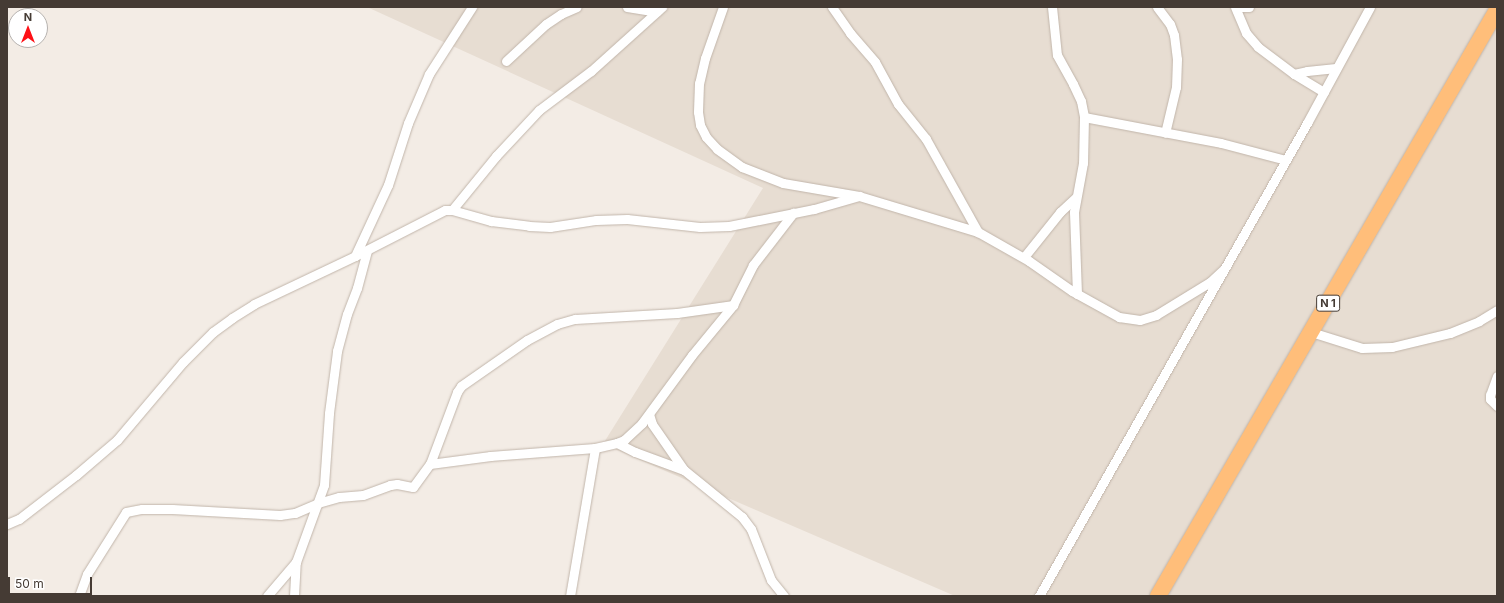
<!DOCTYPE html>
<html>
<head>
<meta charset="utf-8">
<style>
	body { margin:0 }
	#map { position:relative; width:1504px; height:603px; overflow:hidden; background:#f3ece5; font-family:Inter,sans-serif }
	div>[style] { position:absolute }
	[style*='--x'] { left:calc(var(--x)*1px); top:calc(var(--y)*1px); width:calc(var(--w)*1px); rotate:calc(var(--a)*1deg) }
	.residential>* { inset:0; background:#e7ddd2 }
	.roads { filter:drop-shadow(0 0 1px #c1b5aa) drop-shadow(0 0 1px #c1b5aa) }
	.minor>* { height:9px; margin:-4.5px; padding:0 4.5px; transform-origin:4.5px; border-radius:4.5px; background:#fff }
	.trunk>* { height:16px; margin:-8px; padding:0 8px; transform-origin:8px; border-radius:8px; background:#ffbe7a }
	span { translate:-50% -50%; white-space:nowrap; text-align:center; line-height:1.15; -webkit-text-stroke:3.5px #fff; paint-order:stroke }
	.shield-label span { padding:1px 3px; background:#fff; border:1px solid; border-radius:3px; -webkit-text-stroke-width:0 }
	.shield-label { font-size:11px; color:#453b34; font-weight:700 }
	.frame { position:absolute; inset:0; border:8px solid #453b34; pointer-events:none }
	.north { position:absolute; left:8px; top:8px; width:40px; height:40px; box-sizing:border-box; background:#fff; border:1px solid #b5b1ae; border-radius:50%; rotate:0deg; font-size:11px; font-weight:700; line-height:16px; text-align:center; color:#453b34 }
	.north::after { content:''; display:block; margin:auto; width:14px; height:18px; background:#fe1016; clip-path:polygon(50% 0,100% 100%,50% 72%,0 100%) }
	.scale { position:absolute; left:8px; top:577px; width:84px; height:18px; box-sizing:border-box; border:2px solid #453b34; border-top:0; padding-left:5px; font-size:12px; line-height:14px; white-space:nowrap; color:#453b34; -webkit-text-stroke:3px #fff; paint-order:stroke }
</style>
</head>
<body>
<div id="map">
	<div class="residential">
		<div style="clip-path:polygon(367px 7px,1497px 7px,1497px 596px,955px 596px,603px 444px,763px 188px)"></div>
	</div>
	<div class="roads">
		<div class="minor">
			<div style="--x:627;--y:7;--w:30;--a:9"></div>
			<div style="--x:723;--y:7;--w:54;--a:109.4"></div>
			<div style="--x:705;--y:58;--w:26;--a:103"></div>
			<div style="--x:699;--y:83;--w:29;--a:92"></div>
			<div style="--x:698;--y:112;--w:13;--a:81"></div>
			<div style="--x:700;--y:125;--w:13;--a:63"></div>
			<div style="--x:706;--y:137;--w:16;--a:47"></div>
			<div style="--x:717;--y:149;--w:31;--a:36"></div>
			<div style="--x:742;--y:167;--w:44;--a:21.3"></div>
			<div style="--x:783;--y:183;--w:77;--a:9.7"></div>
			<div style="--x:859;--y:196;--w:124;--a:16.8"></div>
			<div style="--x:978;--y:232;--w:59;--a:29.6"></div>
			<div style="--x:1029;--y:261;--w:52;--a:34.9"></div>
			<div style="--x:1072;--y:291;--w:54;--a:29"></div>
			<div style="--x:1119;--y:317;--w:21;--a:8"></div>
			<div style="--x:1140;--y:320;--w:17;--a:-17"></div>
			<div style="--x:1156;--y:315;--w:63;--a:-31.4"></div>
			<div style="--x:1210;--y:282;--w:18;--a:-43"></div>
			<div style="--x:832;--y:7;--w:32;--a:55"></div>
			<div style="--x:850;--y:33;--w:38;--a:49"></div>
			<div style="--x:875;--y:62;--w:48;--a:61.3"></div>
			<div style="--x:898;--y:104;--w:45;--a:51.3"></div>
			<div style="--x:926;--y:139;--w:107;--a:60.8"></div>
			<div style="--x:1052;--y:7;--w:48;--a:84.1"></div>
			<div style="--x:1057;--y:55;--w:33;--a:61"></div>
			<div style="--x:1073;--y:84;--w:19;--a:65"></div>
			<div style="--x:1081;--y:101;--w:16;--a:79"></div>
			<div style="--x:1084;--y:117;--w:46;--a:91.2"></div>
			<div style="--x:1083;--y:163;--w:50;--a:100.4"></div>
			<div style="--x:1074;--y:212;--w:82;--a:87.9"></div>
			<div style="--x:1157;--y:7;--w:21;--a:53"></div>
			<div style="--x:1170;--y:24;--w:12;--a:70"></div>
			<div style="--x:1174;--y:35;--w:24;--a:83"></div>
			<div style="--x:1177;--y:59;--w:28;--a:92"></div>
			<div style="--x:1176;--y:87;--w:47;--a:103.4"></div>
			<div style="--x:1235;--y:7;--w:28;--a:67"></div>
			<div style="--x:1246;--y:33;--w:18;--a:49"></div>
			<div style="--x:1258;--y:47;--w:45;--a:36.9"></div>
			<div style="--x:1294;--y:74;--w:35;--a:31"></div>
			<div style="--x:1237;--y:7;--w:12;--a:0"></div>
			<div style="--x:506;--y:61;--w:54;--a:-42.8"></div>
			<div style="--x:546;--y:24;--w:18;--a:-34"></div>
			<div style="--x:561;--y:14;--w:17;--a:-24"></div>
			<div style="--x:1294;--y:74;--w:13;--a:-13"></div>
			<div style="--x:1307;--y:71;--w:29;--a:-6"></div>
			<div style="--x:1084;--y:117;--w:139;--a:10.7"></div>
			<div style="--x:1221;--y:143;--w:67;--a:14.7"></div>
			<div style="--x:452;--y:210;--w:70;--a:-50.8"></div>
			<div style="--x:496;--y:156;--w:63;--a:-46.9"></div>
			<div style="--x:539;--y:110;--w:65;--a:-36.9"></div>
			<div style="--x:591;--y:71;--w:96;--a:-42"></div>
			<div style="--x:355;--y:256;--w:78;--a:-65.1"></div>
			<div style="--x:388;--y:185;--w:65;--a:-72.1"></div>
			<div style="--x:408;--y:123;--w:53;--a:-66.8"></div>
			<div style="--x:429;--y:74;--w:80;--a:-57.3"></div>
			<div style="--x:1024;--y:257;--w:58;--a:-51.3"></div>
			<div style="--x:1060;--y:212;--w:21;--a:-43"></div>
			<div style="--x:1311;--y:332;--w:53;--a:17.4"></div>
			<div style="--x:1362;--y:348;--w:30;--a:-2"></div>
			<div style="--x:1392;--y:347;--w:60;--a:-13.6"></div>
			<div style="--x:1450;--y:333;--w:31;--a:-22"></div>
			<div style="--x:1479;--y:321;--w:21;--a:-31"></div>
			<div style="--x:1497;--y:376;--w:20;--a:110"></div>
			<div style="--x:1490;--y:395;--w:4;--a:90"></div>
			<div style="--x:1490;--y:399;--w:10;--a:45"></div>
			<div style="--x:649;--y:414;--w:10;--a:73"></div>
			<div style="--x:652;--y:424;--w:56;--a:55.2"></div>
			<div style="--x:684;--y:470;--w:75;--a:39"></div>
			<div style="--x:742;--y:517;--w:15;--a:53"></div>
			<div style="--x:751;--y:529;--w:55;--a:68.6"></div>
			<div style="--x:771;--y:580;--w:21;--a:51"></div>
			<div style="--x:617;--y:443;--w:20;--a:27"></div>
			<div style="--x:635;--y:452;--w:52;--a:20.2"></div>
			<div style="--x:430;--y:464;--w:61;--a:-7.6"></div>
			<div style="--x:490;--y:456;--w:105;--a:-4.4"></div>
			<div style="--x:595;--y:448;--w:23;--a:-13"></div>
			<div style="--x:617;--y:443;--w:8;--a:-23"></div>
			<div style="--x:624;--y:440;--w:25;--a:-43"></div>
			<div style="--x:642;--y:423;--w:84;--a:-53.7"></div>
			<div style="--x:692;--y:355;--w:65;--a:-50.6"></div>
			<div style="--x:733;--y:305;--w:45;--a:-63.4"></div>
			<div style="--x:753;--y:265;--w:66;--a:-52.4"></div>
			<div style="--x:7;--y:524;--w:13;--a:-23"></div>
			<div style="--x:19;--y:519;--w:72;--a:-37.7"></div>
			<div style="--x:76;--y:475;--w:54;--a:-40.5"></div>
			<div style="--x:117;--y:440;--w:102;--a:-49.8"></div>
			<div style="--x:183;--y:362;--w:42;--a:-45"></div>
			<div style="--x:213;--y:332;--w:24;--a:-36"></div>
			<div style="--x:232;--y:318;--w:26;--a:-32"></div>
			<div style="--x:254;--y:304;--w:112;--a:-25.4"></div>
			<div style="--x:355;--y:256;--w:101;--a:-27.1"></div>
			<div style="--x:445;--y:210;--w:7;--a:0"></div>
			<div style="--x:452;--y:210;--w:41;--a:15.8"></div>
			<div style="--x:491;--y:221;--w:38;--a:7"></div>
			<div style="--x:529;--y:226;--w:21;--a:3"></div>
			<div style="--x:550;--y:227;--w:47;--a:-8.7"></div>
			<div style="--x:596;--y:220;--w:31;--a:-2"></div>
			<div style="--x:627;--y:219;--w:73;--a:6.3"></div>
			<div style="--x:700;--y:227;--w:29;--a:-2"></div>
			<div style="--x:729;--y:226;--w:87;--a:-11.3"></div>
			<div style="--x:814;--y:209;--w:47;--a:-16.1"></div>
			<div style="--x:79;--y:596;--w:23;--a:-70"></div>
			<div style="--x:87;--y:574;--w:73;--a:-57.8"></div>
			<div style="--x:126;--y:512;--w:16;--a:-11"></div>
			<div style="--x:142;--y:509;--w:30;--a:0"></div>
			<div style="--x:172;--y:509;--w:108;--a:3.2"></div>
			<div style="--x:280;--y:515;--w:15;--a:-8"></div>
			<div style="--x:295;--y:513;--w:25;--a:-23"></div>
			<div style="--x:318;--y:503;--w:22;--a:-16"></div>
			<div style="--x:339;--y:497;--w:24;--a:-5"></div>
			<div style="--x:363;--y:495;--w:29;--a:-20"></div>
			<div style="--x:390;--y:485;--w:7;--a:-8"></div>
			<div style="--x:397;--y:484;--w:16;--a:11"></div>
			<div style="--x:413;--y:487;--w:29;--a:-54"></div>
			<div style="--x:430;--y:464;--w:77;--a:-69.4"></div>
			<div style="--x:457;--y:392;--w:7;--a:-56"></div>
			<div style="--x:461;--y:386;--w:80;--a:-34.9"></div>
			<div style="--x:527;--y:340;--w:34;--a:-28"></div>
			<div style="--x:557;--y:324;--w:19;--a:-16"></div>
			<div style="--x:575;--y:319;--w:102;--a:-3.4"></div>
			<div style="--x:677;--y:313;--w:57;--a:-8.1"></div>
			<div style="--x:267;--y:596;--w:45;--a:-49.5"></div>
			<div style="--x:296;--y:562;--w:82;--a:-70"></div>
			<div style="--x:324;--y:485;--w:72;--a:-86"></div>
			<div style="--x:329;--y:413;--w:63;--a:-82.6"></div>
			<div style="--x:337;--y:351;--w:38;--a:-75"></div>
			<div style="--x:347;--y:314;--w:28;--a:-69"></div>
			<div style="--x:357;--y:288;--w:39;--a:-75"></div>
			<div style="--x:294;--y:596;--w:34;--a:-87"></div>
			<div style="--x:570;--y:596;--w:150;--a:-80.4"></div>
			<div style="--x:1039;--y:596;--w:544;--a:-60.46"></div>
			<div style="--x:1307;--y:123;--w:132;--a:-61.5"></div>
		</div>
		<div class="trunk">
			<div style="--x:1158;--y:596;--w:677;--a:-59.95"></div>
		</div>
	</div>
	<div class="shield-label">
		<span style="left:1328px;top:303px">N 1</span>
	</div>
	<div class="frame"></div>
	<div class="north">N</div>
	<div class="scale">50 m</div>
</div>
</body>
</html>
